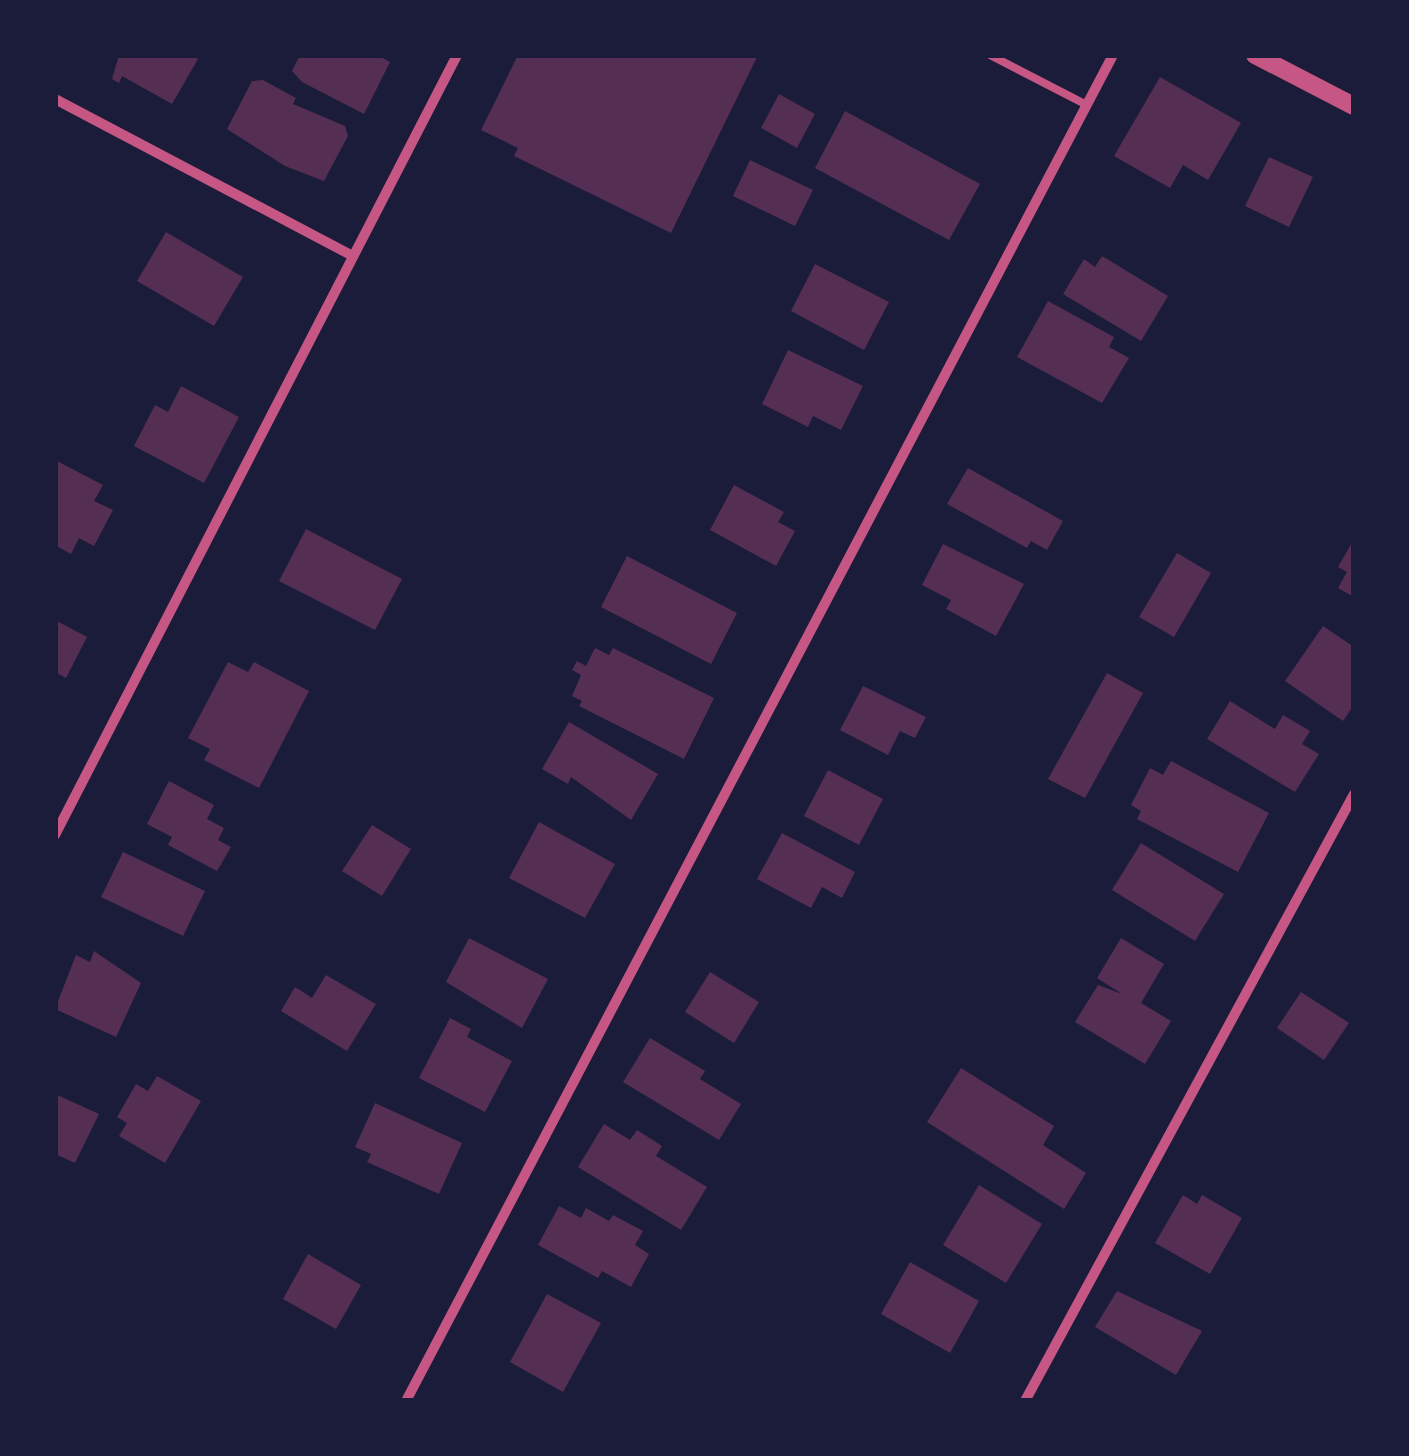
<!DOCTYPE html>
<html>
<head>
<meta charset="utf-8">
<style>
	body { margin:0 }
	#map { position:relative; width:1409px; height:1456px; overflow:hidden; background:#1b1b3a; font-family:"Exo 2",sans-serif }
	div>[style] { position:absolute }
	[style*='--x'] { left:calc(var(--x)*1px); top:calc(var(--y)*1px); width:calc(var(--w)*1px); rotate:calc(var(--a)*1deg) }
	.building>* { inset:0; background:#542f53 }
	.service>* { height:8px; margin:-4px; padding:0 4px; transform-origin:4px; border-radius:4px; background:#c65784 }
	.minor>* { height:10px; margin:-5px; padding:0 5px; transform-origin:5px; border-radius:5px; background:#c65784 }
	.tertiary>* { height:18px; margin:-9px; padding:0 9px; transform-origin:9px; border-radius:9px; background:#c65784 }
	span { translate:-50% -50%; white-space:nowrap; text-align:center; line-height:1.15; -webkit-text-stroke:8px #1b1b3a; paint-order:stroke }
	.frame { position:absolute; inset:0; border:58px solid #1b1b3a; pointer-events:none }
</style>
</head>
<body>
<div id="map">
	<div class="building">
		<div style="clip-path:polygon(119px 55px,191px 55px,198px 59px,172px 104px,122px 76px,119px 83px,112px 79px)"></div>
		<div style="clip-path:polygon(300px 55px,377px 55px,390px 62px,364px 114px,302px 82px,292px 71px)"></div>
		<div style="clip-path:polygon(518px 55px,758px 55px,671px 233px,514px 156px,518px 148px,481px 130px)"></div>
		<div style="clip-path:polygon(1160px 77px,1241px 123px,1208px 180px,1183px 165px,1170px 188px,1114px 156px)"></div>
		<div style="clip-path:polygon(263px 80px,296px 98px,293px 104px,345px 126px,348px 136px,324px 181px,285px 166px,227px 129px,252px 81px)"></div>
		<div style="clip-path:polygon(779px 94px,815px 114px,797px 148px,761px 128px)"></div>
		<div style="clip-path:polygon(845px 111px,980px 184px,949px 240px,815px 168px)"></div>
		<div style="clip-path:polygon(1269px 157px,1313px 177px,1289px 227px,1245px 206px)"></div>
		<div style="clip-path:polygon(750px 160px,813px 190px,795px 226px,733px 196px)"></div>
		<div style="clip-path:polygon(166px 232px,243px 277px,214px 326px,137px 281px)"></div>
		<div style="clip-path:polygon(1102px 256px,1168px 296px,1141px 341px,1063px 294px,1084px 259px,1095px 267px)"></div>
		<div style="clip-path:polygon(815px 264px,889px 302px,864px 350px,791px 311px)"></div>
		<div style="clip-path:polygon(1048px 301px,1114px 337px,1109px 347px,1129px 358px,1102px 403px,1017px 357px)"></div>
		<div style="clip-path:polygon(788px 350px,863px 386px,841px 430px,813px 416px,808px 427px,762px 404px)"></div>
		<div style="clip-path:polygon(181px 386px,239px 417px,204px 483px,134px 446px,155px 405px,168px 412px)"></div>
		<div style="clip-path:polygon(55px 460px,103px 485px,94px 501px,113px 510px,94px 546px,79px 538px,71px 554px,55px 545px)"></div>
		<div style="clip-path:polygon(968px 468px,1063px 521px,1047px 550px,1031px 541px,1027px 548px,947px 504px)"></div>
		<div style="clip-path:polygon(734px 485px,784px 512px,778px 522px,795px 531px,776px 566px,710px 530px)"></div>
		<div style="clip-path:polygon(306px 529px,402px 579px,375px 630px,279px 581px)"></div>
		<div style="clip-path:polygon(1354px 539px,1354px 597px,1338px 588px,1347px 572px,1338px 567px)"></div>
		<div style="clip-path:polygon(943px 544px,1024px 584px,996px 636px,946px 609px,951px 600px,922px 585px)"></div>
		<div style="clip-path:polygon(1177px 553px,1211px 573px,1174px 637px,1139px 617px)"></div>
		<div style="clip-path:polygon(627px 556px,737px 613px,711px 664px,601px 607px)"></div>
		<div style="clip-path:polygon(55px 620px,87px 637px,66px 678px,55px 672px)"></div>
		<div style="clip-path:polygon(1323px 626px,1354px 647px,1354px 705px,1343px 721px,1285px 681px)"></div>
		<div style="clip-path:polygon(595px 648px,609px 655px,613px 648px,714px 698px,684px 759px,579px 706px,582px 701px,572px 696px,581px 675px,572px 670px,577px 661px,586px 666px)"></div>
		<div style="clip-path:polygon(228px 662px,248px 672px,254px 662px,309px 691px,259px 788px,204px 760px,210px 749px,188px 738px)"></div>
		<div style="clip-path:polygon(1107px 673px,1143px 693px,1085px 798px,1048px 779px)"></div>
		<div style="clip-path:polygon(863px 686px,926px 717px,915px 738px,900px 731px,888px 755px,840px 730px)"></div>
		<div style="clip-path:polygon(1230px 701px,1275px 729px,1283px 715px,1310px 731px,1302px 744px,1319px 754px,1295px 792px,1207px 739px)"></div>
		<div style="clip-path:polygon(569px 722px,658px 774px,631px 820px,571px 777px,568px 784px,542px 769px)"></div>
		<div style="clip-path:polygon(1171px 761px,1269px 813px,1238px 872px,1137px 819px,1141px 811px,1131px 805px,1150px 768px,1163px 775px)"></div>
		<div style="clip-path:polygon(828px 770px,883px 799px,859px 845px,804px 816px)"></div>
		<div style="clip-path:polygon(169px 781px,214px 805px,207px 819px,224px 828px,218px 840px,231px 847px,217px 871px,168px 845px,172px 837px,147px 824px)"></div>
		<div style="clip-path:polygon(539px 822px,615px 864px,585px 918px,509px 878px)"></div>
		<div style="clip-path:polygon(372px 825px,411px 849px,382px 896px,342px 871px)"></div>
		<div style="clip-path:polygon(782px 833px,855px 872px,842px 898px,822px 887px,811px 908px,757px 879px)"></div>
		<div style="clip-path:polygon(1141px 843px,1224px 894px,1195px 941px,1112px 890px)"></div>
		<div style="clip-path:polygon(123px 852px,205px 891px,183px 936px,101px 897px)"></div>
		<div style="clip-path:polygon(469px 938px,548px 979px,522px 1028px,446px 982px)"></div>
		<div style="clip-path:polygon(1121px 938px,1164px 964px,1141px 1003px,1171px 1021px,1145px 1064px,1075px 1022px,1098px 985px,1122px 994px,1097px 978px)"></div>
		<div style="clip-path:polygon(94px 951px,141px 983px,116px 1037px,55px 1009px,76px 955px,90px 962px)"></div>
		<div style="clip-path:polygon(710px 972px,759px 1002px,734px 1043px,685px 1012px)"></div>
		<div style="clip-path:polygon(326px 975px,376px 1004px,347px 1051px,281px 1011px,295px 987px,312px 998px)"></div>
		<div style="clip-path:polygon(1301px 992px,1349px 1023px,1324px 1060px,1277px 1028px)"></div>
		<div style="clip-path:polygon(450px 1018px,471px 1029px,467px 1037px,512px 1061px,485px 1112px,419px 1078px)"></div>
		<div style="clip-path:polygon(650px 1038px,705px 1071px,700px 1079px,741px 1104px,719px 1140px,623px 1082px)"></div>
		<div style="clip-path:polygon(961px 1068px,1054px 1126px,1043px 1145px,1086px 1173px,1064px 1209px,927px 1122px)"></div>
		<div style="clip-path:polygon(157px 1076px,201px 1101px,165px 1163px,119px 1136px,127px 1123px,117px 1117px,136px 1084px,148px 1091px)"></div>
		<div style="clip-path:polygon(55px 1094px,99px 1114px,75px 1163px,55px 1154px)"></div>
		<div style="clip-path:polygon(375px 1103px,462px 1143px,439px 1194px,367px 1162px,371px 1154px,355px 1147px)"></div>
		<div style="clip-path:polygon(604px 1124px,630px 1140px,637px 1130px,662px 1146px,656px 1156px,707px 1187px,681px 1230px,578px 1167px)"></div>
		<div style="clip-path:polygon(979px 1185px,1042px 1224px,1006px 1283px,943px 1245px)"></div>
		<div style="clip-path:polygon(1183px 1195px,1197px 1204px,1202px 1195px,1242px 1218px,1210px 1274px,1155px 1243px)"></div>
		<div style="clip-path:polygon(559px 1206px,581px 1218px,586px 1208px,609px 1221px,613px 1215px,643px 1231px,635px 1245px,649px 1254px,631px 1287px,602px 1271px,598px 1278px,538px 1245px)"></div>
		<div style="clip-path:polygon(308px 1254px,361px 1285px,336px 1329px,283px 1299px)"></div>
		<div style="clip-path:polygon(910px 1262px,979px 1301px,950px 1353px,881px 1314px)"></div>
		<div style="clip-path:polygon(1117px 1291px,1202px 1331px,1176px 1375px,1095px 1327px)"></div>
		<div style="clip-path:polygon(547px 1294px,601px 1323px,563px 1392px,510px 1362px)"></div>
	</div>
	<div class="service">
		<div style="--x:990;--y:55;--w:109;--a:27.3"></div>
	</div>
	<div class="minor">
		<div style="--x:55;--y:99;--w:337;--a:27.8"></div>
		<div style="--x:55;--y:835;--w:877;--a:-62.73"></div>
		<div style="--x:406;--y:1401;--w:1520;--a:-62.29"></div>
		<div style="--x:1025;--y:1401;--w:690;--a:-61.54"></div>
	</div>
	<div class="tertiary">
		<div style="--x:1255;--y:55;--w:111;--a:27.3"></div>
	</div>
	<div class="frame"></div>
</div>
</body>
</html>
